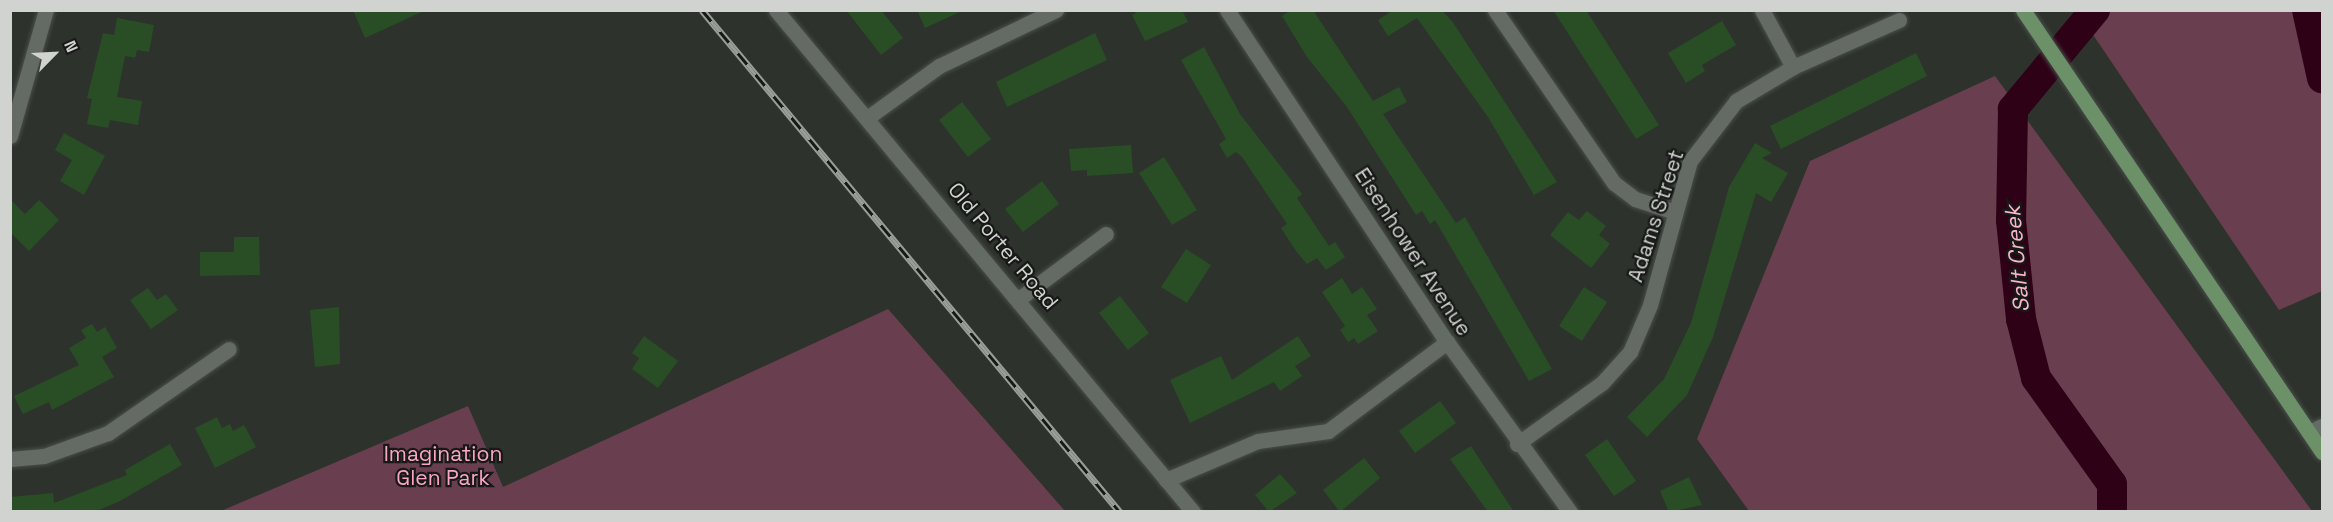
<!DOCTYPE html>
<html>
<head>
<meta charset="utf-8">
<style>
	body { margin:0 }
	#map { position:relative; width:2333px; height:522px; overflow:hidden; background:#2d322c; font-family:"Space Grotesk",sans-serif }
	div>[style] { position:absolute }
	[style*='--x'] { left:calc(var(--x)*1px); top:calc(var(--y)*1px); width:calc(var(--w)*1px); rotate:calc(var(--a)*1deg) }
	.green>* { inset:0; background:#693f50 }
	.river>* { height:30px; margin:-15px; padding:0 15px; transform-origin:15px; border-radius:15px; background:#2e0117 }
	.building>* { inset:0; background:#294e25 }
	.roads { filter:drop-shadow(0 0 2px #494e49) drop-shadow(0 0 2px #494e49) }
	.minor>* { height:15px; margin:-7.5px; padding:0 7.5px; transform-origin:7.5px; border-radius:7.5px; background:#646b64 }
	.major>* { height:15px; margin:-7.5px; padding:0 7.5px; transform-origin:7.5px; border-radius:7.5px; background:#6c9169 }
	.rail>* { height:7px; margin-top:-3.5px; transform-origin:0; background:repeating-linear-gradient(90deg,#171917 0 14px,#9a9e99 0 28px); box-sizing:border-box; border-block:2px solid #9a9e99 }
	span { translate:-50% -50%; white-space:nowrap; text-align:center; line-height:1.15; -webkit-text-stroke:4.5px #171917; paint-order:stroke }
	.street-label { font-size:21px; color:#d0d3cf }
	.park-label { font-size:21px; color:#fca6c7 }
	.water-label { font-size:22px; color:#fab4cd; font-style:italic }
	.frame { position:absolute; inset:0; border:12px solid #d0d3cf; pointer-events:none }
	.north { position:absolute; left:24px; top:24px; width:60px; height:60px; -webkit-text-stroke:4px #171917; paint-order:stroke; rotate:66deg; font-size:16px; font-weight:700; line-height:24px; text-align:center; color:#d0d3cf }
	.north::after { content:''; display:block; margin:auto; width:21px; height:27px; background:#d0d3cf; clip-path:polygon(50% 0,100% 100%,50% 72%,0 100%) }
</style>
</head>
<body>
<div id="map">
	<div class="green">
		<div style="clip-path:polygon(2077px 11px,2322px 11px,2322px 291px,2279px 310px)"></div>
		<div style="clip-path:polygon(1995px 76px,2312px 511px,1749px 511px,1697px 439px,1810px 161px)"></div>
		<div style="clip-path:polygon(888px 309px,1065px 511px,221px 511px,468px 406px,503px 487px)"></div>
	</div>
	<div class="river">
		<div style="--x:2095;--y:10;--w:129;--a:129.6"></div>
		<div style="--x:2013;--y:109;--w:111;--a:91"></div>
		<div style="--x:2011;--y:220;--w:100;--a:84.2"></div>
		<div style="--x:2021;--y:319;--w:61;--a:75.7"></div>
		<div style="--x:2036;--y:378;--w:130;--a:54.4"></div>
		<div style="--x:2112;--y:484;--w:28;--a:90"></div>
		<div style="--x:2307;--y:10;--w:70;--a:77.6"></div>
	</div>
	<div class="building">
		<div style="clip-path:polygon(353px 10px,426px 10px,365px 38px)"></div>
		<div style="clip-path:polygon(846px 10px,881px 10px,903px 38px,881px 55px)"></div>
		<div style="clip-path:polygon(917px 10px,964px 10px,925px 28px)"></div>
		<div style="clip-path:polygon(1141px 10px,1182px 10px,1188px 22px,1145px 41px,1132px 15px)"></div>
		<div style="clip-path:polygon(1291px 10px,1313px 10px,1373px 101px,1399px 87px,1407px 102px,1383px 114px,1456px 223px,1465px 217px,1552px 369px,1529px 381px,1435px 220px,1430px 224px,1422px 211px,1416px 215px,1347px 107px,1307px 57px,1282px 16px)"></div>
		<div style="clip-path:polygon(1393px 10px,1441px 10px,1452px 21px,1557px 182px,1534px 195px,1488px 117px,1417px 18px,1388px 36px,1378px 20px)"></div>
		<div style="clip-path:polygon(1553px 10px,1586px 10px,1659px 125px,1636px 139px)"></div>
		<div style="clip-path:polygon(117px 18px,154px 25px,149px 52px,137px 50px,135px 58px,125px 56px,117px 97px,142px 101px,138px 125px,110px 120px,108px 128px,87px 124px,92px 99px,87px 98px,103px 33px,114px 35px)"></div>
		<div style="clip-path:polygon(1722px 21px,1736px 45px,1702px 65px,1705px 71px,1686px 83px,1668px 53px)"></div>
		<div style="clip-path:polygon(1095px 33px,1107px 60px,1007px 107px,996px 82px)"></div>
		<div style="clip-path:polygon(1204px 47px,1240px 114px,1302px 194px,1297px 198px,1329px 246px,1335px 242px,1345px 257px,1326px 270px,1317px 258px,1307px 264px,1296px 251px,1281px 228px,1287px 224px,1242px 157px,1236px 152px,1227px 158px,1219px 144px,1226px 139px,1181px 60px)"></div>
		<div style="clip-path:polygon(1916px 53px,1927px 76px,1781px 149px,1770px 126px)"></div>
		<div style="clip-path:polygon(962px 102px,991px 139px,968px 157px,939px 120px)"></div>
		<div style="clip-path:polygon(64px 133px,105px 156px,84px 195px,60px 181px,72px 160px,55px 150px)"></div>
		<div style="clip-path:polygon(1755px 143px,1772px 153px,1762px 158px,1788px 173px,1771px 202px,1756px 193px,1713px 337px,1687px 395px,1647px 437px,1627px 417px,1664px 379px,1691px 323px,1729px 187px)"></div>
		<div style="clip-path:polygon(1131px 145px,1133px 173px,1087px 176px,1087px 170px,1071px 171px,1069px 149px)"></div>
		<div style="clip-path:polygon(1164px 157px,1197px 210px,1172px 225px,1139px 173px)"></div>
		<div style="clip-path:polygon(1042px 181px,1059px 204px,1023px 232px,1005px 209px)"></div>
		<div style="clip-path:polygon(10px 199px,25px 214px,39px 200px,59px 220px,29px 251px,10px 232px)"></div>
		<div style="clip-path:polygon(1587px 211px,1606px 226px,1599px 235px,1610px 244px,1591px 268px,1550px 235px,1568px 212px,1579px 220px)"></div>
		<div style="clip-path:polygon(234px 237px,259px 237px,260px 275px,200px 276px,200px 252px,234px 252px)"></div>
		<div style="clip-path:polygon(1186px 249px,1211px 265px,1187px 303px,1161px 287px)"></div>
		<div style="clip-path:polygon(1342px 278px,1352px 294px,1362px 287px,1377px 309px,1367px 315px,1378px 331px,1358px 344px,1354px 338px,1348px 342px,1340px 330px,1345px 326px,1322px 292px)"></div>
		<div style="clip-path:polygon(1584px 287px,1607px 302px,1582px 341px,1559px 326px)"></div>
		<div style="clip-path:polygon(148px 288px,157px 300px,166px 294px,178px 310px,151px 329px,130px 300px)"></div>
		<div style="clip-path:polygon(1120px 296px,1149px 333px,1128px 350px,1099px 313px)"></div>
		<div style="clip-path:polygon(339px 307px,340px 364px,315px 367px,310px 310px)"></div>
		<div style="clip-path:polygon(92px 324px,97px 332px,105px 327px,117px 348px,102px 357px,114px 377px,52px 410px,49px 402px,23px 414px,14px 396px,79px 365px,69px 348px,86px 338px,81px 330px)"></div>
		<div style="clip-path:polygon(644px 336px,678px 361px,658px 388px,632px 369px,639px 358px,632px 353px)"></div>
		<div style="clip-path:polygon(1298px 336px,1311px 356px,1295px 366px,1302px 376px,1280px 391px,1274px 382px,1190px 423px,1170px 380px,1221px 356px,1232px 380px)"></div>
		<div style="clip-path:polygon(1440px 401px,1456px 423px,1415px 453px,1399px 431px)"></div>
		<div style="clip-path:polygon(217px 417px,222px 428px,230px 424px,233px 431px,244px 425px,256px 447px,215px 468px,195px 428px)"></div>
		<div style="clip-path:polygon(1607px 439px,1636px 481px,1614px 496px,1585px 455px)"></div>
		<div style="clip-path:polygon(170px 444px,182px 465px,120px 501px,94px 512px,10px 512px,10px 497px,53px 493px,54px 503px,127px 475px,125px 470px)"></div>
		<div style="clip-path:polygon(1471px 446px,1514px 512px,1488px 512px,1450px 459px)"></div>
		<div style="clip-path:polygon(1364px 458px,1380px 478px,1340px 512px,1323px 490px)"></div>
		<div style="clip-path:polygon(1280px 474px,1297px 493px,1269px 512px,1255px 495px)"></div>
		<div style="clip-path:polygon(1689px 477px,1702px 505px,1669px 512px,1660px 491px)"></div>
	</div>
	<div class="roads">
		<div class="minor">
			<div style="--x:776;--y:10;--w:653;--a:50.28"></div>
			<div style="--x:1227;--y:10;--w:398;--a:56.5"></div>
			<div style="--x:1447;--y:342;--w:210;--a:54.1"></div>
			<div style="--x:1495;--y:10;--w:210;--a:55.5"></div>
			<div style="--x:1614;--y:183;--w:26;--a:37"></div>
			<div style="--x:1635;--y:199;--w:42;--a:18"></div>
			<div style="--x:1762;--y:10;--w:65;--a:61.5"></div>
			<div style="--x:867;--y:118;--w:89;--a:-35.8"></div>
			<div style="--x:939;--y:66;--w:130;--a:-25.6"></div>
			<div style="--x:10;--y:136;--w:131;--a:-74.1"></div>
			<div style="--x:1020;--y:298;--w:107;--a:-36.7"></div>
			<div style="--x:2309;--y:432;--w:14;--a:-25"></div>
			<div style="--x:1517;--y:444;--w:105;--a:-35.7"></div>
			<div style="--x:1602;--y:383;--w:42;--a:-47.9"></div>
			<div style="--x:1630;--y:352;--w:51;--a:-66.9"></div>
			<div style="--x:1650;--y:305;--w:149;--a:-74.5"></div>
			<div style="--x:1690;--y:161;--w:76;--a:-52.5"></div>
			<div style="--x:1736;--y:101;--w:66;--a:-30.8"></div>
			<div style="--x:1793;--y:67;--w:116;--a:-23.9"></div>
			<div style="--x:10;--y:459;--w:34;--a:-5"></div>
			<div style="--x:44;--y:456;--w:68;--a:-19.8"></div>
			<div style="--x:108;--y:433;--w:147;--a:-34.8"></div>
			<div style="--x:1166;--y:480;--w:100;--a:-23"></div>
			<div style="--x:1258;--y:441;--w:71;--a:-8.1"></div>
			<div style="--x:1328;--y:431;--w:149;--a:-36.8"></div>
		</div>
		<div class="major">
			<div style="--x:2023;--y:10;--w:534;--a:55.92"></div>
		</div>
	</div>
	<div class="rail">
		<div style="--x:702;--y:10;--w:653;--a:50.22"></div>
	</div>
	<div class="street-label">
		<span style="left:1656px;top:216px;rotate:-72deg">Adams Street</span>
		<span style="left:1003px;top:246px;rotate:50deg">Old Porter Road</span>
		<span style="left:1413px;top:252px;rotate:57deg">Eisenhower Avenue</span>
	</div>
	<div class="park-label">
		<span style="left:443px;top:466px">Imagination<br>Glen Park</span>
	</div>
	<div class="water-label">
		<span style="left:2017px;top:259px;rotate:-95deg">Salt Creek</span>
	</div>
	<div class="frame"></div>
	<div class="north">N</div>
</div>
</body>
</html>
